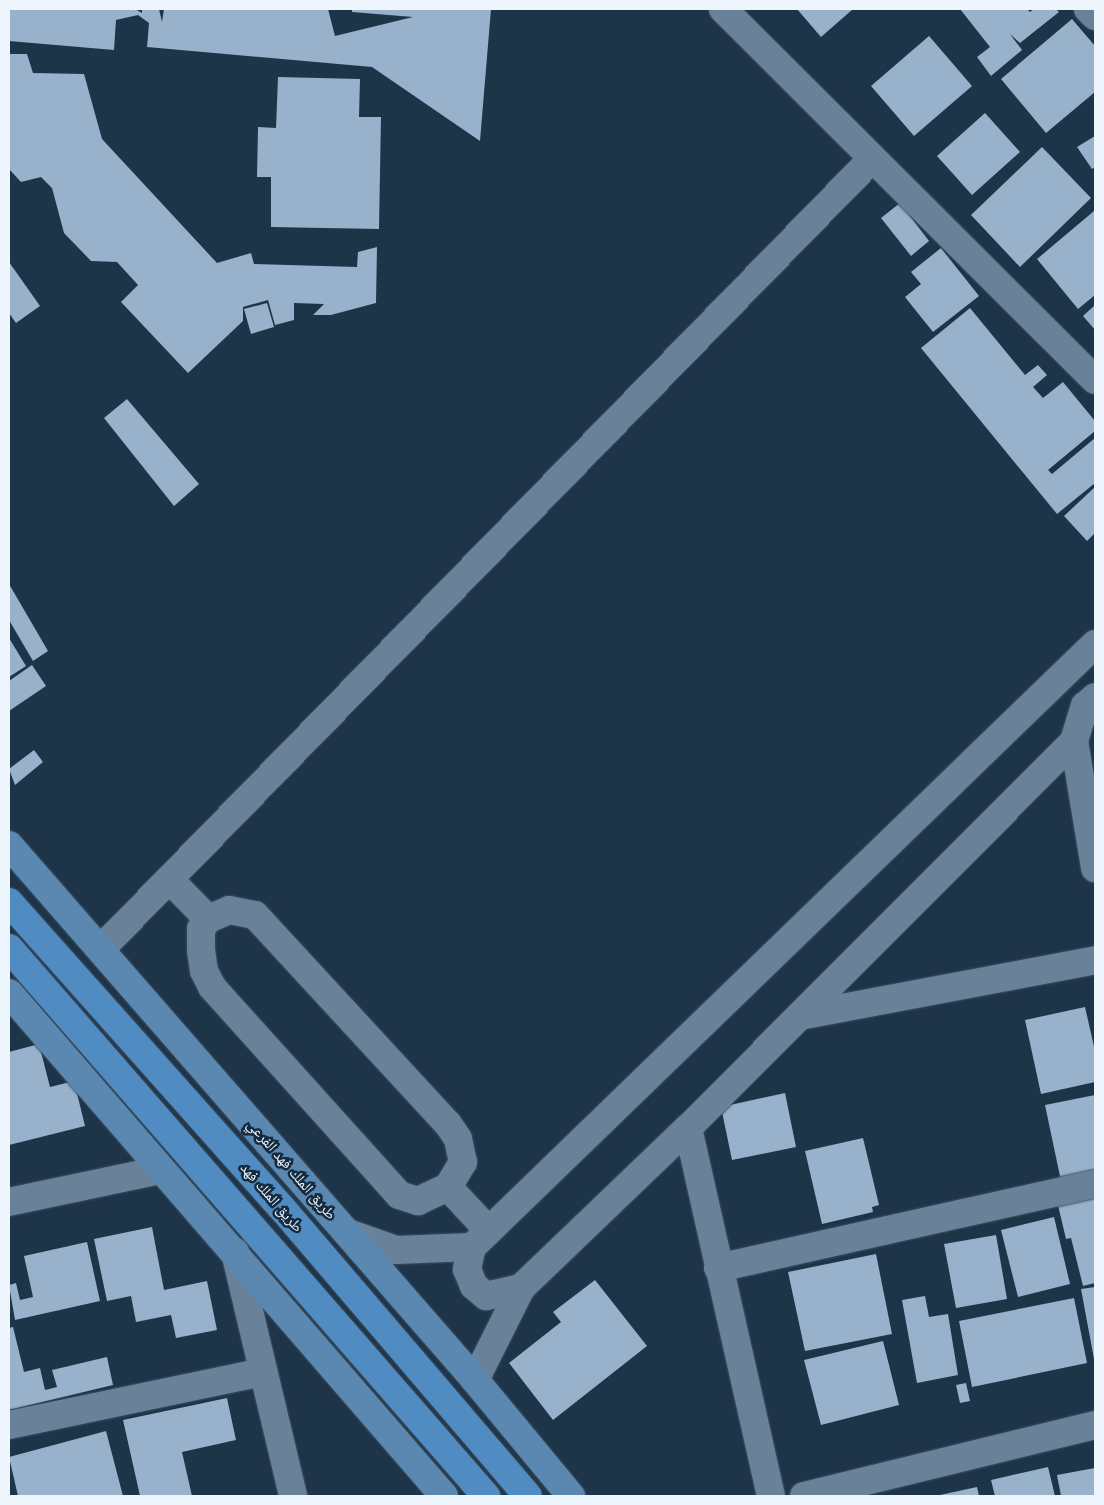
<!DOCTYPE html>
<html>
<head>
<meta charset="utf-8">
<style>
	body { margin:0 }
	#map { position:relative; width:1104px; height:1505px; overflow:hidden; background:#1e3448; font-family:"Libre Baskerville","Noto Naskh Arabic",serif }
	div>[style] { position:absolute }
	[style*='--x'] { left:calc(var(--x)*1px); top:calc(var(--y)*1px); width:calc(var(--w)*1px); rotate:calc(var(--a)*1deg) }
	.building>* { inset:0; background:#98b2cb }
	.roads { filter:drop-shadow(0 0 1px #3d4f60) drop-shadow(0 0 1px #3d4f60) }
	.minor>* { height:28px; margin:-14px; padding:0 14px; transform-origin:14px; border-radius:14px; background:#69829a }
	.major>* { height:28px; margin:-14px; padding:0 14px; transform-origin:14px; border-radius:14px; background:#5a88b1 }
	.highway>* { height:28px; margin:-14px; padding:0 14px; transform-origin:14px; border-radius:14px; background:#508cc1 }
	span { translate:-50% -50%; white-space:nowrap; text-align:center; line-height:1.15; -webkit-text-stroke:5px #142a3e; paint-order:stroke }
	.street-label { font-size:15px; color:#edf5fd }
	.frame { position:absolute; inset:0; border:10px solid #edf5fd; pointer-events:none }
</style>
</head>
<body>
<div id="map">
	<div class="building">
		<div style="clip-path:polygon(9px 9px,135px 9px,142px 13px,142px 9px,159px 9px,162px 22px,164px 9px,328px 9px,335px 36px,413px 17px,352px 12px,352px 9px,491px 9px,480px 141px,372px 67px,147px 47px,149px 23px,138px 15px,116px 20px,114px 50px,9px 41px)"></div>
		<div style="clip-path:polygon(797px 9px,853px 9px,821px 37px)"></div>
		<div style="clip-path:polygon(960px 9px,1027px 9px,1030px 12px,1034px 9px,1056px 9px,1059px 12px,1020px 43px,1010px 34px,1022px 50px,991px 76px,977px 57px,990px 47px)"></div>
		<div style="clip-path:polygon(1072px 19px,1095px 46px,1095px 92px,1046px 133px,1001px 79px)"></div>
		<div style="clip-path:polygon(929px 36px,972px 86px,914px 136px,871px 86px)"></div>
		<div style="clip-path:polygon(9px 54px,27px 54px,33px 73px,84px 74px,102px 139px,217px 263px,251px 253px,254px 264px,357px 267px,358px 252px,377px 247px,376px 303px,331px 315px,313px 315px,324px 304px,294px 303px,294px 320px,275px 325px,268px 300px,243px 307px,243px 321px,188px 373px,121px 302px,138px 285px,117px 262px,91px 261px,64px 233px,52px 188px,41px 177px,21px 182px,9px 169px)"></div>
		<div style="clip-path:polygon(278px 77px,360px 79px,359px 117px,381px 117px,379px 229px,271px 227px,271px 177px,257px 177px,258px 127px,276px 128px)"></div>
		<div style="clip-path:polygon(985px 113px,1020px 152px,972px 195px,937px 156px)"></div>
		<div style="clip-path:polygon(1095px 136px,1095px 167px,1092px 169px,1077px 147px)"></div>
		<div style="clip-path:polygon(1042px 147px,1091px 198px,1020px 267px,971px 215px)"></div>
		<div style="clip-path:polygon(900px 203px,929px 241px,911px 256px,881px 218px)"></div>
		<div style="clip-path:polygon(1094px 211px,1095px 295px,1078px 309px,1037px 259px)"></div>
		<div style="clip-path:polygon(941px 248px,979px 296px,933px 332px,905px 297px,921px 284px,911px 272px)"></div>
		<div style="clip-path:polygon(9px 262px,40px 306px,16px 323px,9px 313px)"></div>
		<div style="clip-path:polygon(267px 303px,274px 327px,251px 334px,244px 309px)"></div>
		<div style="clip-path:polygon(1095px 305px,1095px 330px,1083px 316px)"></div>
		<div style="clip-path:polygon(970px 308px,1025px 375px,1038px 365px,1047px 375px,1033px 387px,1043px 398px,1063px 382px,1095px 421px,1095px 431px,1048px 470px,1052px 474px,1095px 438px,1095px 483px,1057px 514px,921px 348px)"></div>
		<div style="clip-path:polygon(127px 399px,199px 484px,174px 506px,104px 418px)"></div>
		<div style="clip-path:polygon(1095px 487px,1095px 533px,1087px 541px,1064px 516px)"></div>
		<div style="clip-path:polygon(9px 584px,48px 651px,33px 661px,9px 620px)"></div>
		<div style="clip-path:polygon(9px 638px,26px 666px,9px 677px)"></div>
		<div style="clip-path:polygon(32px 665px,46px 686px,9px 711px,9px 681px)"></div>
		<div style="clip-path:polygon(34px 750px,43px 762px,15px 785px,9px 769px)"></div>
		<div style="clip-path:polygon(1085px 1007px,1095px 1051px,1095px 1082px,1041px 1094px,1025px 1020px)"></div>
		<div style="clip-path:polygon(39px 1044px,50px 1087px,74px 1081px,85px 1126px,9px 1145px,9px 1052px)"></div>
		<div style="clip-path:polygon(785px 1093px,796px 1147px,732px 1160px,721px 1107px)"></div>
		<div style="clip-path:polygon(1095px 1095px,1095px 1174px,1061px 1181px,1045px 1105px)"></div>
		<div style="clip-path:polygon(863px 1138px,879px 1205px,872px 1207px,873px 1212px,822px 1224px,805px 1151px)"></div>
		<div style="clip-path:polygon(1095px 1192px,1095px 1283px,1083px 1286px,1071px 1238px,1066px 1239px,1057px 1201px)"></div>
		<div style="clip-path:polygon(1054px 1217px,1070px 1284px,1018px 1297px,1001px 1230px)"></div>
		<div style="clip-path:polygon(152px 1227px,164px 1290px,207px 1281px,217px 1330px,176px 1338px,171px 1315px,136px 1322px,131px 1296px,107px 1301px,94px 1239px)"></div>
		<div style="clip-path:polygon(996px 1235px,1007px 1299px,956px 1308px,944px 1244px)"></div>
		<div style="clip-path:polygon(87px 1242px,100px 1301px,15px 1320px,9px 1285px,16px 1283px,20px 1300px,33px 1297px,24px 1256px)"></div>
		<div style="clip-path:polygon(876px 1254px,892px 1334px,805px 1351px,788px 1272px)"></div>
		<div style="clip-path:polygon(595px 1280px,647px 1346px,553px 1420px,509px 1363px,561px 1322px,553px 1312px)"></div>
		<div style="clip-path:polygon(1095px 1287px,1095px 1359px,1094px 1359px,1081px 1289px)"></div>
		<div style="clip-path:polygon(925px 1296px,929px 1317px,948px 1314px,958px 1375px,917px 1383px,902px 1300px)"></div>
		<div style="clip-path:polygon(1074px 1298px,1087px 1363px,972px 1387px,959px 1321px)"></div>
		<div style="clip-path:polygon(13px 1327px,24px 1372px,40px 1368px,45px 1390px,57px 1387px,52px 1370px,107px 1357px,113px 1385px,9px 1410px,9px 1328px)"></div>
		<div style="clip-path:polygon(883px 1341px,899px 1405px,821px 1425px,804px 1360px)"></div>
		<div style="clip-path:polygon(966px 1383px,970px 1401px,960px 1403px,956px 1385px)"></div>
		<div style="clip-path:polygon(227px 1398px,236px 1440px,182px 1452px,192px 1496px,140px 1496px,123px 1420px)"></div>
		<div style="clip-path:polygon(106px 1431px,123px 1496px,18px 1496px,9px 1457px)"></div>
		<div style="clip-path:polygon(1048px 1467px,1055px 1496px,995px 1496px,991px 1480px)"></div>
		<div style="clip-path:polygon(1095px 1468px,1095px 1496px,1061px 1496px,1057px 1475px)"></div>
		<div style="clip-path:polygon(977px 1487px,979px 1496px,940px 1496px,940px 1495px)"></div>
	</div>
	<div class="roads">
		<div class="minor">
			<div style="--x:723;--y:9;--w:525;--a:44.92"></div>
			<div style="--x:1088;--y:9;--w:10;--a:45"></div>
			<div style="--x:1074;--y:741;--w:129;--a:80.6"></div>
			<div style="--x:169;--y:879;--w:56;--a:45.7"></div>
			<div style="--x:208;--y:919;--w:12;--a:125"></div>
			<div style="--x:201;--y:929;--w:21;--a:90"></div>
			<div style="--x:201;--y:950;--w:21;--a:82"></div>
			<div style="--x:204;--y:971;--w:18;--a:63"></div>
			<div style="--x:212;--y:987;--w:280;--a:48"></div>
			<div style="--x:399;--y:1195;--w:20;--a:18"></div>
			<div style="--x:418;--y:1201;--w:33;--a:-25"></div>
			<div style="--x:448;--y:1187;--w:60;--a:47"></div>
			<div style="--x:208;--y:919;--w:23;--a:-23"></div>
			<div style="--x:229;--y:910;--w:26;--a:11"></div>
			<div style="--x:255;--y:915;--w:284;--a:47.3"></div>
			<div style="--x:448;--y:1124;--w:18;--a:56"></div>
			<div style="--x:458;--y:1139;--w:24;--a:78"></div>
			<div style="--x:463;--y:1162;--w:29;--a:121"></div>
			<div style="--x:101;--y:949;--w:1104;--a:-45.7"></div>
			<div style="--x:800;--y:1016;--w:300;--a:-10.7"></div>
			<div style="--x:688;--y:1128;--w:377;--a:77.3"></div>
			<div style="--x:9;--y:1202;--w:155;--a:-11.9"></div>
			<div style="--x:348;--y:1233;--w:51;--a:19.5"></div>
			<div style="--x:396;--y:1250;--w:76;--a:-2.3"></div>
			<div style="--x:472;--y:1247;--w:867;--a:-44.07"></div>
			<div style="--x:472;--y:1247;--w:23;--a:103"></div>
			<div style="--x:467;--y:1269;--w:18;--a:68"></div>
			<div style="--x:474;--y:1286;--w:16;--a:40"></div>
			<div style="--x:486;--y:1296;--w:36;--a:-13"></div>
			<div style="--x:235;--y:1252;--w:251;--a:76.6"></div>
			<div style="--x:718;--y:1268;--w:386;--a:-12.6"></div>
			<div style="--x:475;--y:1380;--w:103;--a:-63.4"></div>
			<div style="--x:521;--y:1288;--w:231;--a:-43.8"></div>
			<div style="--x:688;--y:1128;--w:547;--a:-45.07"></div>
			<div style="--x:1074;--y:741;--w:37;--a:-73"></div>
			<div style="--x:1085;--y:706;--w:13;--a:-42"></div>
			<div style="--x:9;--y:1425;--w:258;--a:-11.8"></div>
			<div style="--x:804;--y:1496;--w:300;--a:-13.7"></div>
		</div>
		<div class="major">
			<div style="--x:9;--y:845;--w:709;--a:48.94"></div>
			<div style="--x:475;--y:1380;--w:151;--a:50.4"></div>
			<div style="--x:9;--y:993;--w:665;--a:49.15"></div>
		</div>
		<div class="highway">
			<div style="--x:9;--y:902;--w:409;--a:48.3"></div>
			<div style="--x:281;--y:1207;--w:380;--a:49.5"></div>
			<div style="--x:9;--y:948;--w:727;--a:48.96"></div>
		</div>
	</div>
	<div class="street-label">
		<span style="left:292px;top:1169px;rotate:49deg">طريق الملك فهد الفرعي</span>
		<span style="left:272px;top:1197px;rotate:49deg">طريق الملك فهد</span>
	</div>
	<div class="frame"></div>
</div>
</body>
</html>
